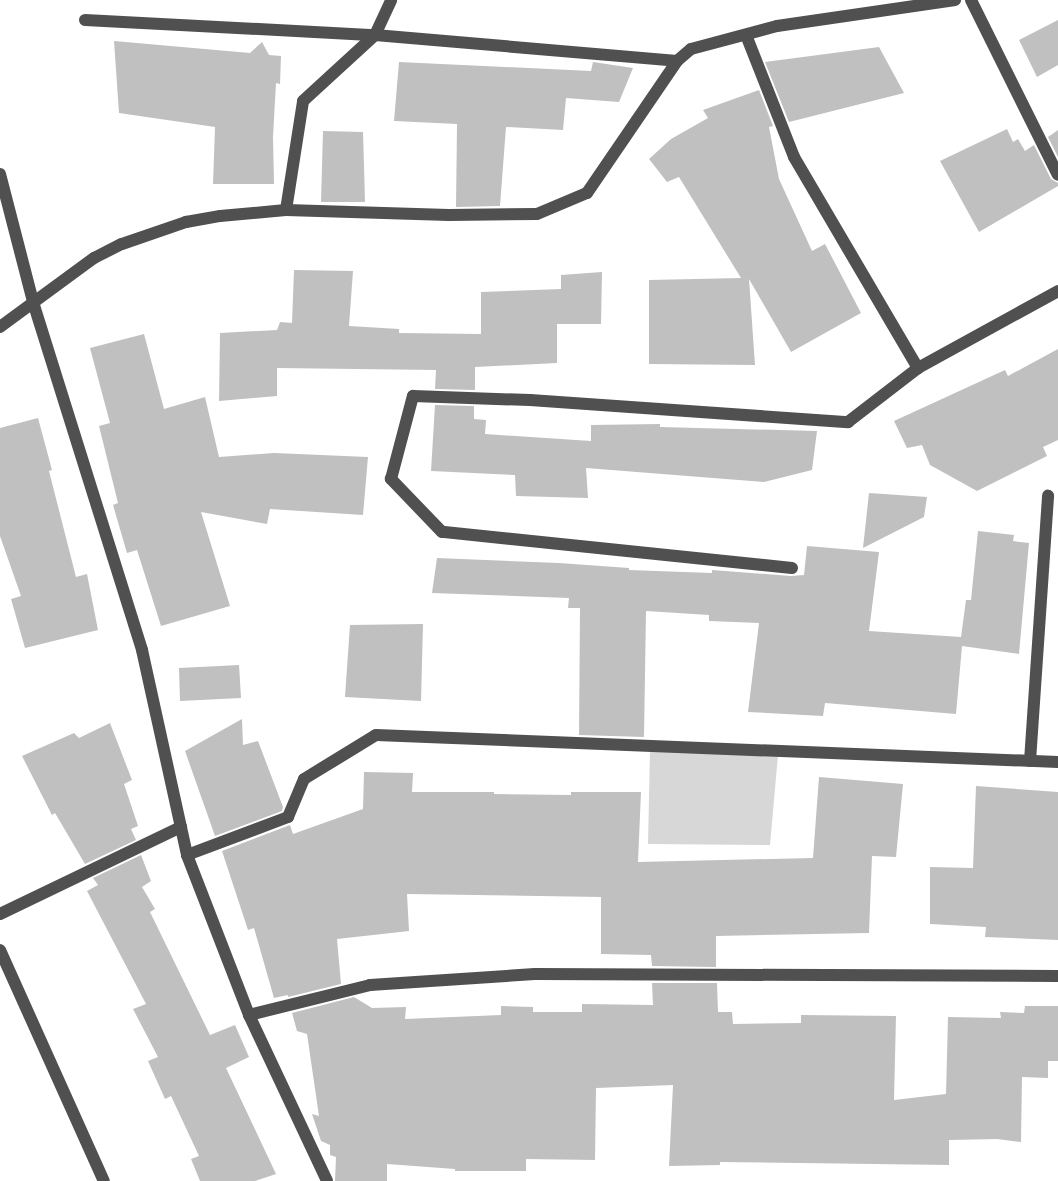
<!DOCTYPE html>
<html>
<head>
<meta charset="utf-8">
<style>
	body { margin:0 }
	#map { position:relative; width:1058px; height:1181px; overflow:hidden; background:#fff; font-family:Arial,sans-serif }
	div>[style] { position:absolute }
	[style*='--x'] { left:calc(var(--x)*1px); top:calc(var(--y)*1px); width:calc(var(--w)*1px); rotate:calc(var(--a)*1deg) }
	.green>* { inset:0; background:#d7d7d7 }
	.building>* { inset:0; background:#c0c0c0 }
	.minor>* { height:12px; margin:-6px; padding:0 6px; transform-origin:6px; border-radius:6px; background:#505050 }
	span { translate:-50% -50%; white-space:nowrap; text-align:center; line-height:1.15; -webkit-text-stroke:4px #fff; paint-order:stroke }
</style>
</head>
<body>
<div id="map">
	<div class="green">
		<div style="clip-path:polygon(650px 751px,778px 755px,770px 845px,648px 844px)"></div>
	</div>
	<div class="building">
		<div style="clip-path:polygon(1058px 20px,1058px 65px,1037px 77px,1019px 40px)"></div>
		<div style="clip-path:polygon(114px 41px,250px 53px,262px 42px,269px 55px,281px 56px,280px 84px,276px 83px,273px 137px,274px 184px,213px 184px,215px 127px,119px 113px)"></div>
		<div style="clip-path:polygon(879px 47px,904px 93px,789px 122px,765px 62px)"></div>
		<div style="clip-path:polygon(399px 62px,591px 71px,593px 62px,633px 68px,619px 102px,566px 98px,563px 130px,506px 127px,500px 206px,456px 207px,457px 124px,394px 121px)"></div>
		<div style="clip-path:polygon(759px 90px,773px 126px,769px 127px,779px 179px,812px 251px,825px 244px,861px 313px,791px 352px,749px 279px,755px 365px,649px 364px,649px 280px,741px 278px,679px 177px,667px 182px,649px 159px,671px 139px,708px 118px,703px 110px)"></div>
		<div style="clip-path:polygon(1007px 129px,1013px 142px,1018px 139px,1025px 151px,1034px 145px,1051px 179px,1058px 183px,1058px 186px,979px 232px,940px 161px)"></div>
		<div style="clip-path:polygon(1058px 130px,1058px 157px,1048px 137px)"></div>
		<div style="clip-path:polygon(323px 131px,363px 132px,365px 202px,321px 202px)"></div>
		<div style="clip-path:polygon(294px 270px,353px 271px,349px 326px,399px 329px,399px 333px,481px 334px,481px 292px,561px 289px,561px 275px,602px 272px,601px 324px,557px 324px,557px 363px,475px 367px,475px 390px,435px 389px,436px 370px,277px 368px,277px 396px,219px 401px,220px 333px,277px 330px,280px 322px,292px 323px)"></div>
		<div style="clip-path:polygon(144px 334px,164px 409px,205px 397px,219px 457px,274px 453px,368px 457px,363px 515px,270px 509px,267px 524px,201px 512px,230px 606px,161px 626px,137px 550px,127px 553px,113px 505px,118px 503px,99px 426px,110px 423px,90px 348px)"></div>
		<div style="clip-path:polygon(1058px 349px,1058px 440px,1043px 447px,1047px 456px,977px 491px,930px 465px,922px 445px,907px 448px,894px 421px,1005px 370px,1008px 376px)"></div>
		<div style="clip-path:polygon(435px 405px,474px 406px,474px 419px,486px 420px,485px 434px,591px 441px,591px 425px,660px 424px,660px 427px,817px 431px,812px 470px,764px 482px,586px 468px,588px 498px,516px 496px,515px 475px,431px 471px)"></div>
		<div style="clip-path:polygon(38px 418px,52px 470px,49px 471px,76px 577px,87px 574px,98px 630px,25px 648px,11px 599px,21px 596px,0 536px,0 428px)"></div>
		<div style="clip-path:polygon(869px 493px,927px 497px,924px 517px,863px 548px)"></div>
		<div style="clip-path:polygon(978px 531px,1014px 535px,1013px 541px,1029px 543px,1019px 654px,962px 646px,956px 714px,825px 703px,823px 716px,748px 712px,759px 623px,709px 621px,709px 615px,646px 611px,644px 737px,579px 735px,580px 608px,568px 608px,569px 598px,432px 593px,437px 558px,559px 563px,629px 568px,629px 570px,712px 573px,712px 570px,791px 576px,804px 575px,807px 546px,879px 552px,869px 631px,961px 637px,966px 600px,971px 600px)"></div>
		<div style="clip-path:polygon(423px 624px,421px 701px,345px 697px,350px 625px)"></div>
		<div style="clip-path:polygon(239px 665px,241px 698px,180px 701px,179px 668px)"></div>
		<div style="clip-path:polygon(242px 719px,243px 745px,258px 741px,283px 807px,282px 811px,215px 836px,185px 751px)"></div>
		<div style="clip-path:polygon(110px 723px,132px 780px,124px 784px,138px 826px,131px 829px,136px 840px,85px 864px,55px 813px,52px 815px,22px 756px,74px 733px,79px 738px)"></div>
		<div style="clip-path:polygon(364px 772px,413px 773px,412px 792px,494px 792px,494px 794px,571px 795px,571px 792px,641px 792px,638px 862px,813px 858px,819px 777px,903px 784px,896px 857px,872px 856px,869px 933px,716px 936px,716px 967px,652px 966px,651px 955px,601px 954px,601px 897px,407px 894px,409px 931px,337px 939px,341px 984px,288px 997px,288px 995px,274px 998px,254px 928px,248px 930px,222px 851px,290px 825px,293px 834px,363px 809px)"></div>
		<div style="clip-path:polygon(976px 786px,1058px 792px,1058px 940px,985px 937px,986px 927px,930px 924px,930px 867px,973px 868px)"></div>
		<div style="clip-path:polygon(141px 855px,151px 881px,142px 887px,155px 909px,150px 912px,210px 1035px,235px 1025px,249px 1057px,226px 1068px,276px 1174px,255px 1181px,200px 1181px,191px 1159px,199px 1156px,171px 1096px,165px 1099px,148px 1061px,158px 1057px,133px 1009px,146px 1004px,87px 891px,98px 885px,93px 878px)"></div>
		<div style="clip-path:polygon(652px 983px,717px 983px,718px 1012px,732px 1012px,733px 1024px,801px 1023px,801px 1015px,896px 1016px,894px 1100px,946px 1094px,948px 1017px,1001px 1018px,1000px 1012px,1024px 1013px,1025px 1006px,1058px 1006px,1058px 1061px,1048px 1061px,1048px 1078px,1022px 1077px,1021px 1142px,997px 1139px,949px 1140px,949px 1165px,720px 1162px,720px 1165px,669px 1166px,673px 1085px,596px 1088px,595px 1160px,526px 1159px,526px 1171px,455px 1171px,455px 1169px,387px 1164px,387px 1181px,335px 1181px,336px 1157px,330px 1155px,330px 1145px,321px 1141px,312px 1114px,319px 1116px,307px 1034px,297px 1031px,292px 1013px,354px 997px,372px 1008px,406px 1007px,405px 1019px,501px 1015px,501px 1006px,533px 1007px,533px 1012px,582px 1012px,582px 1004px,653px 1005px)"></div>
	</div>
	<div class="minor">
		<div style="--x:971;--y:0;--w:195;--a:63.6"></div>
		<div style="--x:85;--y:20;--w:290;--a:3"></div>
		<div style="--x:375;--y:35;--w:303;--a:4.9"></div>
		<div style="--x:746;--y:35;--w:131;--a:68.5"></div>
		<div style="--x:794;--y:157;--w:245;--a:59.6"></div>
		<div style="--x:0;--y:174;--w:132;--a:75.5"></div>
		<div style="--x:33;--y:302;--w:365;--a:72.6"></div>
		<div style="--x:142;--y:650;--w:210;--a:77.6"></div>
		<div style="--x:187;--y:855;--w:172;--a:68.8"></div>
		<div style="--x:249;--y:1015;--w:183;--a:64.8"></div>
		<div style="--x:286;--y:210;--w:110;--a:-81.1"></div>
		<div style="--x:303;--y:101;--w:98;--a:-42.5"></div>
		<div style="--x:375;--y:35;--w:38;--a:-65"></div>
		<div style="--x:0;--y:327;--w:117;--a:-36.3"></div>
		<div style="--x:94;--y:258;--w:31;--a:-27"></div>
		<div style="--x:122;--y:244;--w:68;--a:-19"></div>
		<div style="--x:186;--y:222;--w:35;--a:-10"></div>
		<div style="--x:220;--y:216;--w:66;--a:-5.2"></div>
		<div style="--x:286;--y:210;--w:163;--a:1.8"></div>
		<div style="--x:449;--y:215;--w:88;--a:-0.7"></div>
		<div style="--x:537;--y:214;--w:54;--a:-22.8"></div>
		<div style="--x:587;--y:193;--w:160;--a:-55.7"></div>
		<div style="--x:677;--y:61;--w:18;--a:-41"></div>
		<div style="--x:691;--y:49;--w:89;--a:-15"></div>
		<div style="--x:777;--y:26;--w:180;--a:-8.3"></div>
		<div style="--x:792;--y:568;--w:352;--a:-174.1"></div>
		<div style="--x:442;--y:532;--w:74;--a:-133.9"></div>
		<div style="--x:391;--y:479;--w:86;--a:-75.2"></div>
		<div style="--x:413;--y:396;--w:117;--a:2"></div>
		<div style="--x:530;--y:400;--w:319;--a:4"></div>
		<div style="--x:848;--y:422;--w:88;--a:-37.6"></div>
		<div style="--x:918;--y:368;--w:160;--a:-28.8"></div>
		<div style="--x:1030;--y:761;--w:266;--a:-86.1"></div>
		<div style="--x:187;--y:855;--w:108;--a:-20.6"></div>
		<div style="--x:288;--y:817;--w:41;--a:-67.2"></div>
		<div style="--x:304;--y:779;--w:84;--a:-31.4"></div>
		<div style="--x:376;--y:735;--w:683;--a:2.27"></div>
		<div style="--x:0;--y:914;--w:201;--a:-25.7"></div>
		<div style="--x:0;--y:950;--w:253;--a:65.8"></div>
		<div style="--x:249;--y:1015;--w:125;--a:-13.9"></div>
		<div style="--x:370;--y:985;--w:165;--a:-3.8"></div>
		<div style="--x:535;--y:974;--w:523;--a:0.22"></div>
	</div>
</div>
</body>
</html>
